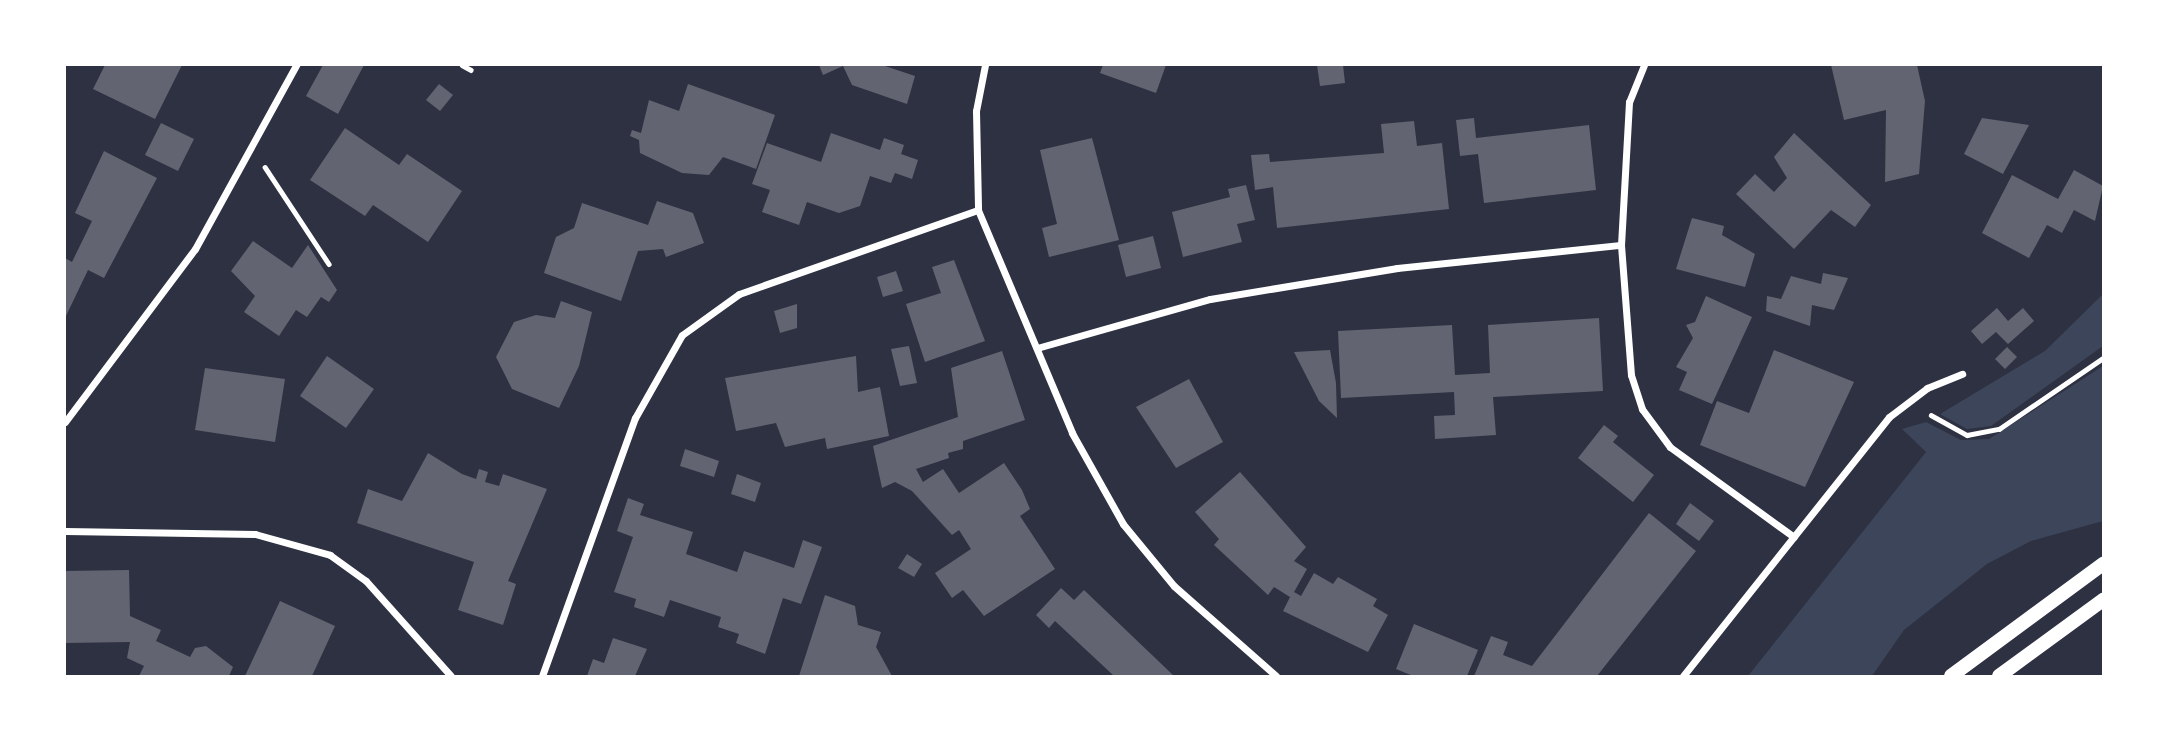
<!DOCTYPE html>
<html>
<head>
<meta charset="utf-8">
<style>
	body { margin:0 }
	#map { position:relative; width:2168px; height:741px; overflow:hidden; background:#2d3142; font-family:"Golos Text",sans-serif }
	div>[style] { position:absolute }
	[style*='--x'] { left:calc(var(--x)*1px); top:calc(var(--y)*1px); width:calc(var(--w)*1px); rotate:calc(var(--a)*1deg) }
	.green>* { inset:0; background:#3c4559 }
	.building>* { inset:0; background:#626471 }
	.path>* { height:4.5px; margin:-2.25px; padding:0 2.25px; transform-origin:2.25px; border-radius:2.25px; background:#fff }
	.minor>* { height:7px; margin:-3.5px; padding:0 3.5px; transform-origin:3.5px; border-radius:3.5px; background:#fff }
	.secondary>* { height:14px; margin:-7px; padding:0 7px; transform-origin:7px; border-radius:7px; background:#fff }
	span { translate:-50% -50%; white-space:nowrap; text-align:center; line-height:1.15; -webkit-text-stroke:6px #fff; paint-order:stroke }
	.frame { position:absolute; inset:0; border:66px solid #fff; pointer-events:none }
</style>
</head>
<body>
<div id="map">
	<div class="green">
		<div style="clip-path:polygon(2103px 294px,2103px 346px,1991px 426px,1967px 429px,1940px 414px,2045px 351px)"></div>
		<div style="clip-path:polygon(2103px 366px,2103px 521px,2031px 541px,1987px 564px,1904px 630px,1872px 676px,1748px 676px,1926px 452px,1902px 429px,1926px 422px,1961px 440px,1989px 439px)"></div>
	</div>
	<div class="building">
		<div style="clip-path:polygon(105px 65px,114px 66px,182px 65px,155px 119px,93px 89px)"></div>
		<div style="clip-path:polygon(323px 65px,364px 65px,338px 114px,306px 96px)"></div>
		<div style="clip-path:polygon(819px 65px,882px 65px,915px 76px,907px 104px,852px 85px,843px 66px,823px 75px)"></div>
		<div style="clip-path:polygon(1103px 65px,1166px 65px,1156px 93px,1100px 73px)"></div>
		<div style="clip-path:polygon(1317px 65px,1343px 65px,1345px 83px,1320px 86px)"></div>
		<div style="clip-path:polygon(1831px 65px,1917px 65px,1925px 101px,1919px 174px,1885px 182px,1886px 110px,1844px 120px)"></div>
		<div style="clip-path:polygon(439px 84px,453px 95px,440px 111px,426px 100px)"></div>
		<div style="clip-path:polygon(688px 84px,775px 115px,756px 169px,723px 157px,709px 175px,682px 173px,640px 153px,639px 140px,630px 136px,632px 130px,641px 133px,649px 100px,679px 111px)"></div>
		<div style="clip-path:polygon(1474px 118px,1476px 138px,1589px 125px,1596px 190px,1484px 203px,1478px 154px,1460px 156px,1456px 120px)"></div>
		<div style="clip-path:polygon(1982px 118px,2029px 125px,2003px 174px,1964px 154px)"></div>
		<div style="clip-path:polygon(1414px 121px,1417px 146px,1442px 143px,1449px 209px,1277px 228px,1273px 187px,1255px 190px,1251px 155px,1269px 154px,1270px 162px,1384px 153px,1381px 124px)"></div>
		<div style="clip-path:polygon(161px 123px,194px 139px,178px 171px,145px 155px)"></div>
		<div style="clip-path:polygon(345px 128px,399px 165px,407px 154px,462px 191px,428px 242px,373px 205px,365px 216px,310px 180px)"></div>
		<div style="clip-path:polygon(831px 133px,880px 150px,884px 138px,904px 145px,901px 154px,918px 160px,912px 179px,895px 173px,891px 183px,870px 176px,860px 206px,839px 213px,807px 202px,799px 225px,762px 212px,770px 190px,752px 184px,767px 143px,821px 162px)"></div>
		<div style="clip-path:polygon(1794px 133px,1871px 205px,1855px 227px,1831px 210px,1794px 249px,1736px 194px,1755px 174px,1774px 192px,1787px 178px,1774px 157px)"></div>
		<div style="clip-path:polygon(1092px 138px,1119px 240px,1049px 257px,1042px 228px,1057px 224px,1040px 150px)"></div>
		<div style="clip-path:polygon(104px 151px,157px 178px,104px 278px,88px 270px,65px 318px,65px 258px,72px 262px,92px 221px,75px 213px)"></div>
		<div style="clip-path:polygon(2074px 170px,2103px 186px,2095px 221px,2074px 210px,2062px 233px,2047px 225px,2029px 258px,1982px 233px,2012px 175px,2058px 199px)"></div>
		<div style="clip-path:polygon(1246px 185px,1255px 220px,1237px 224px,1242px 242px,1183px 257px,1172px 212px,1230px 197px,1228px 189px)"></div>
		<div style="clip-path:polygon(657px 201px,693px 213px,704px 243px,666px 257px,663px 249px,638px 251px,621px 301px,544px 273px,556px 237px,574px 228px,582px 203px,648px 225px)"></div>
		<div style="clip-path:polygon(1692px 218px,1724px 226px,1722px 235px,1755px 254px,1745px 287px,1676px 269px)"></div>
		<div style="clip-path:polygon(1153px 236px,1161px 268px,1126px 277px,1118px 245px)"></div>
		<div style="clip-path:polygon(253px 241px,292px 268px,308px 245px,337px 290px,329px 302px,321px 297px,307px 317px,296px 310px,279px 336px,244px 312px,255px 296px,231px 271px)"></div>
		<div style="clip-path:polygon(954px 260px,985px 341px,925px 362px,906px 304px,941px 293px,932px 267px)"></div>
		<div style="clip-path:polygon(896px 271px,903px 291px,883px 297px,877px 277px)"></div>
		<div style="clip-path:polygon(1823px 273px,1848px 278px,1834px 310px,1812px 305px,1810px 326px,1766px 311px,1767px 296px,1781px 299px,1791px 276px,1821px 284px)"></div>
		<div style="clip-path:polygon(1706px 296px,1752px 317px,1712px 404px,1679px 390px,1687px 372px,1676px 367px,1693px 338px,1686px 325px,1695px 322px)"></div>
		<div style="clip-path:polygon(561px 301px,592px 312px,579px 366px,559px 408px,512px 389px,496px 357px,514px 322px,536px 315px,555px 318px)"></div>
		<div style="clip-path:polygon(797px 304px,797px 328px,780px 333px,774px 311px)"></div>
		<div style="clip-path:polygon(1997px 308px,2008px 321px,2023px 308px,2034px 321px,2008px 344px,1996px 332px,1982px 344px,1971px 331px)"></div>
		<div style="clip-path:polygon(1599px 318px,1603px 391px,1493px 397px,1496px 435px,1435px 439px,1434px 416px,1455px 415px,1454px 392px,1341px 398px,1338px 331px,1452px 325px,1455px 375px,1490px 373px,1488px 325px)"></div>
		<div style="clip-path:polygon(909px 346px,917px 383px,900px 386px,891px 349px)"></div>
		<div style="clip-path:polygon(2007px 347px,2017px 357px,2005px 369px,1995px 359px)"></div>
		<div style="clip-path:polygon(1330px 350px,1336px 383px,1337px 418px,1319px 401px,1294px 352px)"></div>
		<div style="clip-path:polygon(1774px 350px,1854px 382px,1805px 487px,1700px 445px,1717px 401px,1749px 413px)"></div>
		<div style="clip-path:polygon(1002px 351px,1025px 420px,963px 441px,963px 449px,948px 453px,949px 458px,916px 469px,923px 482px,943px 469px,959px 493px,1004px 463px,1022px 490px,1030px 509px,1020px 516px,1055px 569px,984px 616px,963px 590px,952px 598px,935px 573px,971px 549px,959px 530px,952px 535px,912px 491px,895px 482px,882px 488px,873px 446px,958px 417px,951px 368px)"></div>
		<div style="clip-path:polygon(327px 356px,374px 389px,346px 428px,300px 396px)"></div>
		<div style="clip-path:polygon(856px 356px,858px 392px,880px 387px,889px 436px,827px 449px,825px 438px,785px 447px,776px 423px,736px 431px,725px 378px)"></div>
		<div style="clip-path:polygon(205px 368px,285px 379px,275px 442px,195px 430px)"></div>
		<div style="clip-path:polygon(1189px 379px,1223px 442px,1176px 468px,1136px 407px)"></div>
		<div style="clip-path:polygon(1604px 425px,1618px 436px,1613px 442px,1654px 475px,1633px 502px,1578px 458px)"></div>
		<div style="clip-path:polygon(685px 449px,719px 461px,714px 477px,680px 466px)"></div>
		<div style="clip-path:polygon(428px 453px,462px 474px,476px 479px,479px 469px,488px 472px,485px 482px,499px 486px,503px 474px,547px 489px,508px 581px,516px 584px,503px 625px,458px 610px,474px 562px,357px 523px,368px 489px,402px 501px)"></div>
		<div style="clip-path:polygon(1240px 472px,1306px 547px,1294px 561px,1307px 569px,1294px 592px,1301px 596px,1314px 573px,1333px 584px,1338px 577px,1377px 599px,1373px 606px,1388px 615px,1368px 652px,1283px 611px,1290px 597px,1274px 587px,1268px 595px,1214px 545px,1219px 539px,1195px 512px)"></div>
		<div style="clip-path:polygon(737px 474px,761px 483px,755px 502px,731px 494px)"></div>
		<div style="clip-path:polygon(628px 498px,644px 504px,640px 515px,693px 532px,686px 554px,737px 572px,744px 551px,794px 568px,803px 540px,822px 547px,801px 604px,783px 598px,765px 654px,736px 643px,739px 634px,718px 627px,721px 617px,670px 600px,664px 617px,634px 607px,636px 599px,614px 592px,633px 537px,617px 531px)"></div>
		<div style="clip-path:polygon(1690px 503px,1714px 521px,1699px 541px,1676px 524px)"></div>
		<div style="clip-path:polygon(1649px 513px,1696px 551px,1597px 676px,1474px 676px,1491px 636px,1508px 642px,1503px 655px,1532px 666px)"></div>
		<div style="clip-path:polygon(907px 554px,922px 564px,914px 577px,898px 568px)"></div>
		<div style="clip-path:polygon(129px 570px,130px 616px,161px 630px,156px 641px,190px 657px,195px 648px,206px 646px,233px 667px,229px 676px,139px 676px,144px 666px,127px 658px,130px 642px,65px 643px,65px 571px)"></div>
		<div style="clip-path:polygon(1061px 588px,1074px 600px,1084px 590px,1174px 676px,1114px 676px,1055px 621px,1049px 628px,1036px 615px)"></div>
		<div style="clip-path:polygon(825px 595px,855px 606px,858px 625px,881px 632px,876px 647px,892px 676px,799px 676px)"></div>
		<div style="clip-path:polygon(280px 601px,335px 626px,312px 676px,245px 676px)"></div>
		<div style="clip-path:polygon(1414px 624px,1478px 650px,1467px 676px,1413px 676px,1396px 669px)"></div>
		<div style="clip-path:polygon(613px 638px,647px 649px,635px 676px,587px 676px,593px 659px,604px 663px)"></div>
	</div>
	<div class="path">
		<div style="--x:462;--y:65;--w:10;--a:29"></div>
		<div style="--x:265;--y:167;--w:116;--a:56.6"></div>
		<div style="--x:1931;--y:415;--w:41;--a:29.1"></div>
		<div style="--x:1967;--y:435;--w:33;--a:-11"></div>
		<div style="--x:1999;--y:429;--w:126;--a:-34.3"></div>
	</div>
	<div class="minor">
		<div style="--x:985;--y:65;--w:47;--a:101.1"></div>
		<div style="--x:976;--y:111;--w:99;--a:88.8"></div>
		<div style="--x:978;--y:210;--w:242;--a:67.1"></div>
		<div style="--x:1072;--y:433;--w:104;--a:60.7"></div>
		<div style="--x:1123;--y:524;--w:80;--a:50.6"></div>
		<div style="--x:1174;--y:586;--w:136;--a:41.4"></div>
		<div style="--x:1644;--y:65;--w:40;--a:112"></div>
		<div style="--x:1629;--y:102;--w:143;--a:93.2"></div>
		<div style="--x:1621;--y:245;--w:130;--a:85.6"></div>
		<div style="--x:1631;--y:375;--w:36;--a:72"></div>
		<div style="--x:1642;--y:409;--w:47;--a:53.6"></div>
		<div style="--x:1670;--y:447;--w:153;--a:36"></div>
		<div style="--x:1037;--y:348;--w:180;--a:-15.8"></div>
		<div style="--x:1210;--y:299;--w:190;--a:-9.4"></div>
		<div style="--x:1397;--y:268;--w:225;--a:-5.9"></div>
		<div style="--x:65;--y:422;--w:216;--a:-53.1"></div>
		<div style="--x:195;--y:249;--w:210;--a:-61.2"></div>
		<div style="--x:65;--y:531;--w:190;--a:0.9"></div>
		<div style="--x:255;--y:534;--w:78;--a:15.6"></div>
		<div style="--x:330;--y:555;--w:44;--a:35.8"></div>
		<div style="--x:366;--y:581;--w:127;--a:48.2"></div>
		<div style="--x:542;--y:676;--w:274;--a:-70.2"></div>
		<div style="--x:635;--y:418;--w:95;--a:-60.5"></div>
		<div style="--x:682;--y:335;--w:70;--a:-35.7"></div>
		<div style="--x:739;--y:294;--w:253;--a:-19.4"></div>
		<div style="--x:1683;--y:676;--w:331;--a:-51.5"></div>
		<div style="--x:1889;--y:417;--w:48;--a:-37.3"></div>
		<div style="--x:1927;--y:388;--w:38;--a:-22"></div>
	</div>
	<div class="secondary">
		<div style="--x:1951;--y:676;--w:189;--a:-36.4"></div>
		<div style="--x:1999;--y:676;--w:129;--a:-36.2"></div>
	</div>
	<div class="frame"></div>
</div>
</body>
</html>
